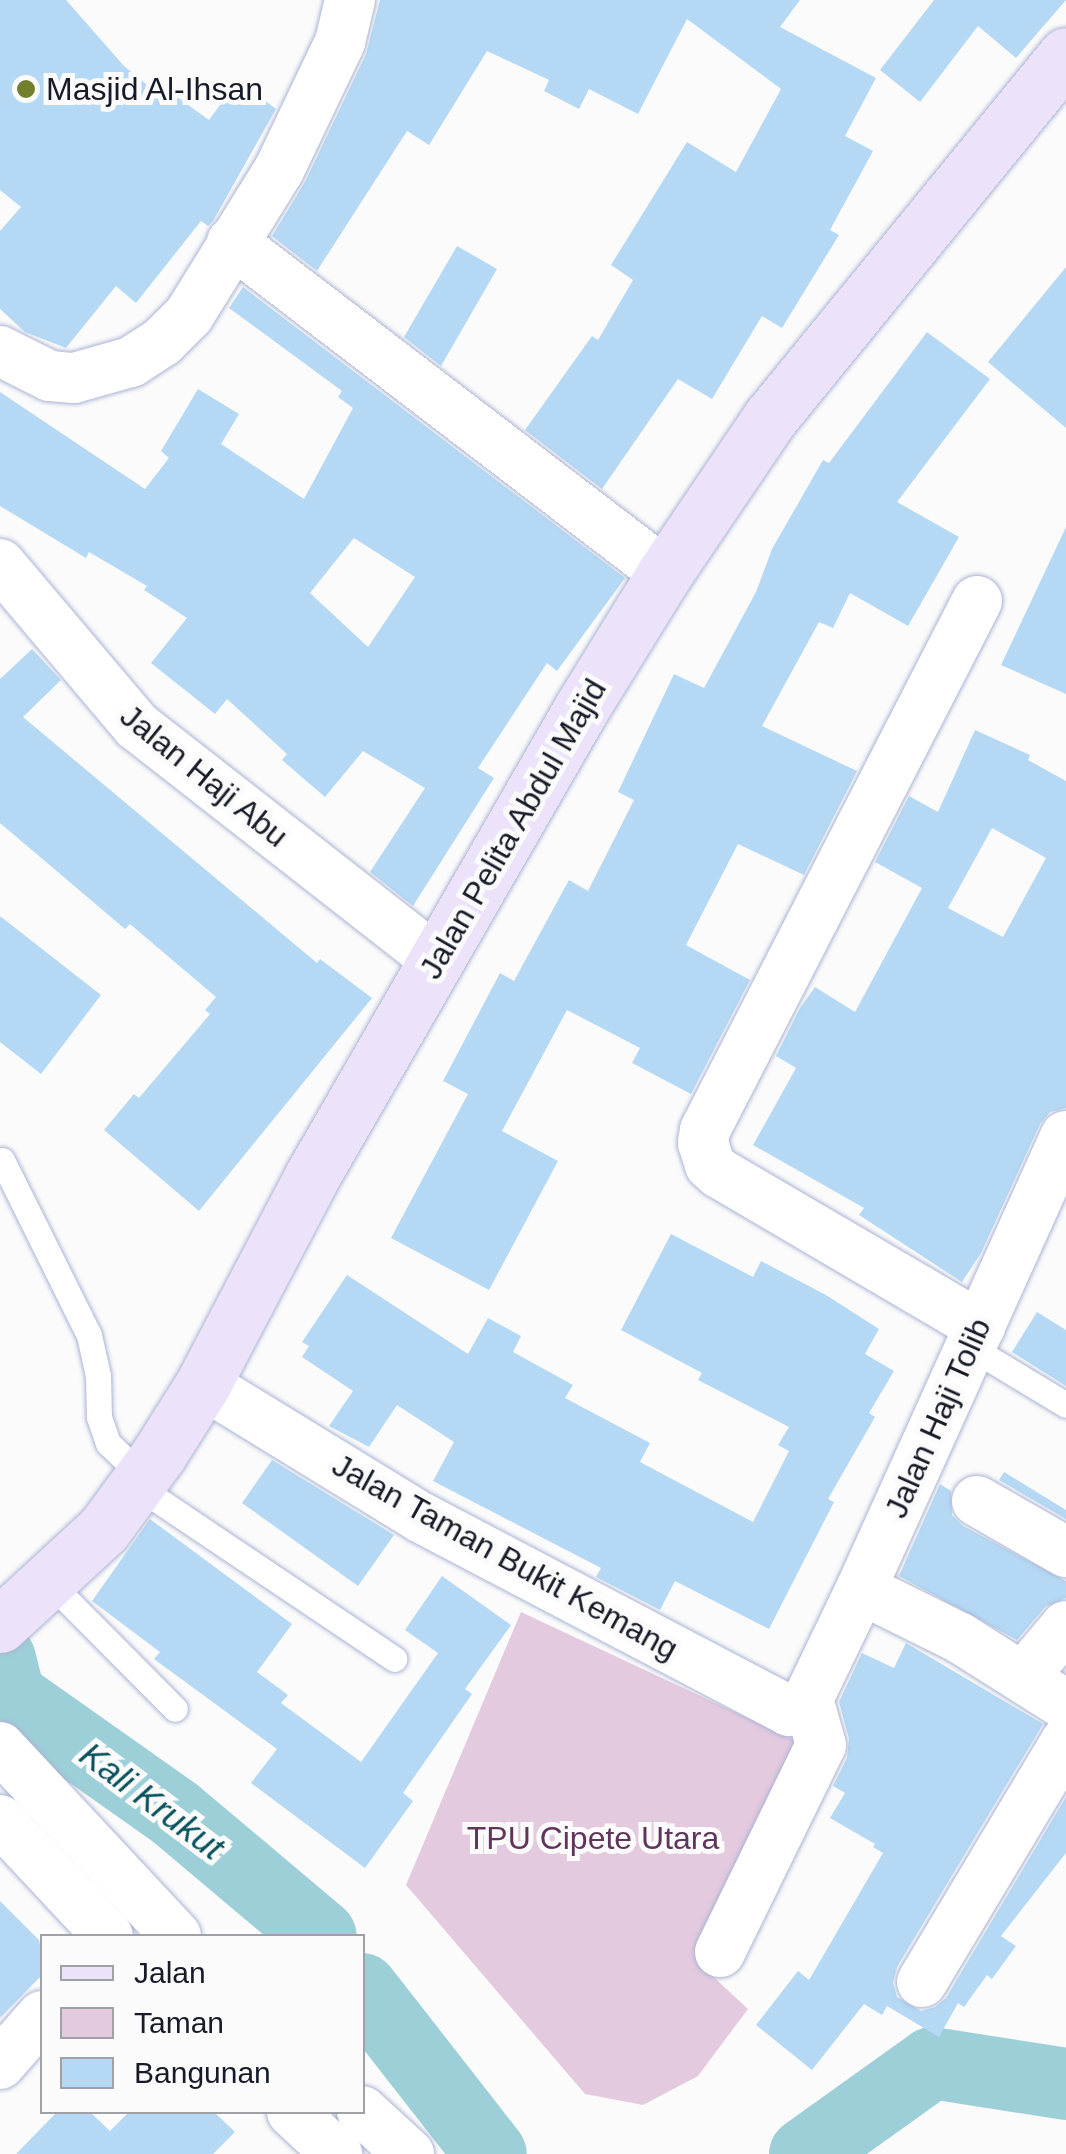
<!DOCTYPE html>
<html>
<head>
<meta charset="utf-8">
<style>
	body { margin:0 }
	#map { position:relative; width:1066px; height:2154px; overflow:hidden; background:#fbfbfb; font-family:Helvetica,sans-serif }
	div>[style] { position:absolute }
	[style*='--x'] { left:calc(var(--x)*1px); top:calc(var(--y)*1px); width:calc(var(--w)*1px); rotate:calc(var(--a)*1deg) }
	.green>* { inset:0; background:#e4cadf }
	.river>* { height:72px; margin:-36px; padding:0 36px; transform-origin:36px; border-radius:36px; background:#9dcfd8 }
	.building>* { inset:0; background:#b5d9f4 }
	.roads { filter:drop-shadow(0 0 2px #aab4d4) drop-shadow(0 0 2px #aab4d4) }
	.lane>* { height:25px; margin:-12.5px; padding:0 12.5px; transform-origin:12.5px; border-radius:12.5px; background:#fff }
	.street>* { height:50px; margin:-25px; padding:0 25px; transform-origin:25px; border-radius:25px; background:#fff }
	.secondary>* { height:55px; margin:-27.5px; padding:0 27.5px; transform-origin:27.5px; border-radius:27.5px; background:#ece3fa }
	.dots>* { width:28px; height:28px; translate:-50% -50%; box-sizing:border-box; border:5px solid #fbfbfb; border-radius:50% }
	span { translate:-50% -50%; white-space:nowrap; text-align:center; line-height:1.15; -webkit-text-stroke:10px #fbfbfb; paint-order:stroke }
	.poi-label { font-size:32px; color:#171b27 }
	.left { translate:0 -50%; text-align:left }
	.street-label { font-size:32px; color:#171b27 }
	.park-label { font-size:32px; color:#61355b }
	.water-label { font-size:35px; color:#06515b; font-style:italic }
	.legend { position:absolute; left:40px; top:1934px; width:325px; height:180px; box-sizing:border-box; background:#fbfbfb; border:2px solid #a0a1a6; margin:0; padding:12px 18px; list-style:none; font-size:30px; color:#171b27 }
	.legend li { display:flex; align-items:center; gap:20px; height:50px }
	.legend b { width:50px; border:2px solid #a0a1a6 }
</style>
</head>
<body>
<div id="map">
	<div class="green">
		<div style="clip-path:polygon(521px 1612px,801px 1743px,705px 1969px,748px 2009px,698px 2076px,643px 2105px,585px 2094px,406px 1885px)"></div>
	</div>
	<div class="river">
		<div style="--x:0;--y:1659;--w:38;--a:76"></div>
		<div style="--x:9;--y:1696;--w:204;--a:35.2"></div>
		<div style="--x:176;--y:1814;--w:189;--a:40.1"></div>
		<div style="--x:362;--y:1989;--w:209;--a:52"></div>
		<div style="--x:805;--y:2154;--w:156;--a:-35.6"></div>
		<div style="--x:932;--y:2063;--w:136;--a:8.9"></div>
	</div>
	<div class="building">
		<div style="clip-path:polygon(0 0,66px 0,124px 66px,168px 102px,173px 94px,209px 120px,238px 80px,276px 109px,213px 221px,208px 226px,201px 221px,136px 303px,116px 286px,66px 348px,25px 332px,0 309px,0 231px,21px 207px,0 190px)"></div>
		<div style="clip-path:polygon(380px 0,800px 0,780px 27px,876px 78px,845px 136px,873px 151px,830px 230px,839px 235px,782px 328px,762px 316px,712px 399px,678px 379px,602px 489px,525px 430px,592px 336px,598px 340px,633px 280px,611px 265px,687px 142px,736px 172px,781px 89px,687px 19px,638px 114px,589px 89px,579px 109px,544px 91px,549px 80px,487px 51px,429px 145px,407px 131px,317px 271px,272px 236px,305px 182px,366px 54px)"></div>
		<div style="clip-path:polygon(934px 0,1066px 0,1016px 58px,978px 26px,920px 102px,880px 70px)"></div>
		<div style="clip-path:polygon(457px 246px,497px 269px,441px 366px,404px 337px)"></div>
		<div style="clip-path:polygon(1066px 267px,1066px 428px,988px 362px)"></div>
		<div style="clip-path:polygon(evenodd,243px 287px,625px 578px,557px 671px,547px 663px,478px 768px,494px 778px,413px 906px,370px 872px,425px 788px,363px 751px,325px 797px,282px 760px,287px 754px,227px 699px,215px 714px,151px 663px,187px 618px,144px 590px,147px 586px,89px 552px,86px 558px,0 506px,0 392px,145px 489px,169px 458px,161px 451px,198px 389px,239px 414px,221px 444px,304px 499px,353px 408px,338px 397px,342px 391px,229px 308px,243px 287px,354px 538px,415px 577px,368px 647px,310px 593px,354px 538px)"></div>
		<div style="clip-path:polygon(927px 332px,990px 379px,897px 502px,959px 537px,908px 626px,850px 593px,833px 628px,819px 622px,762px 726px,857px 771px,804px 875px,738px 844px,686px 945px,750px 980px,691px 1094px,632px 1063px,640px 1048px,567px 1010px,502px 1131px,558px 1161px,489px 1290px,391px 1238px,468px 1094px,443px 1081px,500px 973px,514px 981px,569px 880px,588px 891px,634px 800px,618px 792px,674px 674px,704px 688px,756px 592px,772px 549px,823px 460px,829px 463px)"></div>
		<div style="clip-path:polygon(1066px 527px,1066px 694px,1001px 665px)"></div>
		<div style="clip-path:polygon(32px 649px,61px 680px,23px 717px,317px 963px,320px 959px,372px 998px,199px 1211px,104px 1130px,134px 1094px,139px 1098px,210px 1014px,205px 1010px,216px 997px,130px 924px,125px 929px,0 823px,0 679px)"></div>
		<div style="clip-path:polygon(evenodd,975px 730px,1030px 755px,1028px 760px,1066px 781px,1066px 1108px,1050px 1112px,1040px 1124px,981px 1253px,962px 1282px,859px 1215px,864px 1208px,753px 1145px,796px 1068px,776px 1056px,800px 1008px,815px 987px,855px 1012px,922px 888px,875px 862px,909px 796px,938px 812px,975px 730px,992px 828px,1046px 858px,1003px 937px,948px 908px,992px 828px)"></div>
		<div style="clip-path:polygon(0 916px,101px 995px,41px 1074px,0 1042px)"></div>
		<div style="clip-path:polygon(671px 1234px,753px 1277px,761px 1261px,826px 1295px,879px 1329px,865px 1354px,894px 1371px,869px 1413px,875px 1417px,828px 1499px,834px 1502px,769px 1629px,675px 1581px,660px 1610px,596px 1577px,601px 1568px,433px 1481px,454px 1442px,397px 1405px,369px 1447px,329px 1426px,353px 1391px,302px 1357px,309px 1346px,302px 1342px,347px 1275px,468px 1354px,488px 1318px,521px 1336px,513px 1352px,573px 1385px,565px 1398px,650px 1443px,640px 1462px,753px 1522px,789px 1451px,778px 1445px,789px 1427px,698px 1380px,702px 1373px,621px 1330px)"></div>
		<div style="clip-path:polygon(1037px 1312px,1066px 1330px,1066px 1386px,1012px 1352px)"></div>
		<div style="clip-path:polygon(272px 1460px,394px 1535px,358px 1586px,242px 1503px)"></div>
		<div style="clip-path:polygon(1004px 1472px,1066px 1510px,1066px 1519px,999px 1480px)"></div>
		<div style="clip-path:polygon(940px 1484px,951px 1491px,952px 1515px,963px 1526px,1066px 1581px,1066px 1598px,1045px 1607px,1017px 1640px,899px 1576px)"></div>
		<div style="clip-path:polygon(150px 1519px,292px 1624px,257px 1672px,288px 1695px,281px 1703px,361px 1762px,438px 1653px,405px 1630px,442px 1576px,511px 1625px,465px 1689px,472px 1694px,403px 1793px,413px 1801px,365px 1868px,251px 1783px,277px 1749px,154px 1659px,160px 1652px,92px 1601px)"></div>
		<div style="clip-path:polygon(906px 1643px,1043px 1724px,897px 1967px,893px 1983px,897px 1997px,921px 2011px,935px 2007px,946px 1998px,1066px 1797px,1066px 1853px,1001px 1936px,1016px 1946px,992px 1979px,987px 1975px,964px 2007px,958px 2003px,939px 2037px,887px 2006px,882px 2015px,864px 2004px,812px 2070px,756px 2025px,798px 1971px,809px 1980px,883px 1853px,873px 1847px,875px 1844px,830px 1818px,845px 1793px,833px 1786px,847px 1758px,849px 1739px,839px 1702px,862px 1653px,894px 1668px)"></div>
		<div style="clip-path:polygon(0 1901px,39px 1940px,42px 1956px,42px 1975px,0 2018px)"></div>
		<div style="clip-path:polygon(57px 2112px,90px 2112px,110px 2131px,129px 2112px,214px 2112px,235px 2132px,213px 2154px,16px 2154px)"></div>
	</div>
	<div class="roads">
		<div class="lane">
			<div style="--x:2;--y:1160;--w:195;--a:63.6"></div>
			<div style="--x:89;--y:1335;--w:42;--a:77.6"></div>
			<div style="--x:98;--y:1376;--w:41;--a:88.6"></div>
			<div style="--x:99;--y:1417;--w:28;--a:71"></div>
			<div style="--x:108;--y:1443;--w:49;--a:44.2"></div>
			<div style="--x:970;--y:1347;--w:112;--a:31.1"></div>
			<div style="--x:137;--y:1486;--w:310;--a:33.9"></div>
			<div style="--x:48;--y:1581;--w:180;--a:45.2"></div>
		</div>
		<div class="street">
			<div style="--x:232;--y:242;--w:545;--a:37.4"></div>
			<div style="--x:0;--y:351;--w:56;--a:26.6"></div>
			<div style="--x:50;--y:376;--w:24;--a:5"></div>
			<div style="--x:74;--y:378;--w:59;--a:-15.7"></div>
			<div style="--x:131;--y:362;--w:37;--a:-33"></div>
			<div style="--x:162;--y:342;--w:38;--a:-45"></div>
			<div style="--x:189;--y:315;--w:171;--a:-58.2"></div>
			<div style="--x:279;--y:170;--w:142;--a:-64.5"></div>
			<div style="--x:340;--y:42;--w:43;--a:-76.6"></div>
			<div style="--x:0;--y:564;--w:212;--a:49.8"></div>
			<div style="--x:137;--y:726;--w:380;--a:38"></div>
			<div style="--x:977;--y:601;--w:595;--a:117.21"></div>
			<div style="--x:705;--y:1130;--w:13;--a:99"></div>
			<div style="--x:703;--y:1143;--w:23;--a:72"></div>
			<div style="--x:710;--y:1165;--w:12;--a:42"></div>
			<div style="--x:719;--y:1173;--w:303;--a:30.4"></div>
			<div style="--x:203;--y:1384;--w:255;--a:31.5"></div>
			<div style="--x:420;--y:1517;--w:417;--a:27.7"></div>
			<div style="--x:789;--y:1711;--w:9;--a:-6"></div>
			<div style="--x:798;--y:1710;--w:15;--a:-48"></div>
			<div style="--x:808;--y:1699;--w:122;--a:-64.3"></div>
			<div style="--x:861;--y:1589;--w:497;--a:-65.7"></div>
			<div style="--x:977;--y:1501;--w:103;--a:29.8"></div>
			<div style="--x:861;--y:1589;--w:110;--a:26.3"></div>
			<div style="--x:960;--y:1638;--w:125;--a:32.3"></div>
			<div style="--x:1024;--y:1676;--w:65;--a:-50"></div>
			<div style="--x:0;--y:1747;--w:258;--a:47"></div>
			<div style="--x:0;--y:1820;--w:158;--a:47"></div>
			<div style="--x:720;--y:1952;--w:230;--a:-64"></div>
			<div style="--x:821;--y:1745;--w:48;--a:-105.8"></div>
			<div style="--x:922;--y:1982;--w:281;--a:-59.1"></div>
			<div style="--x:0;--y:2064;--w:64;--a:-48.8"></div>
			<div style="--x:362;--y:2111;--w:64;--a:42.5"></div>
			<div style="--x:292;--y:2112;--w:62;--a:43"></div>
		</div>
		<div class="secondary">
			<div style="--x:0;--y:1625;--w:142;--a:-42.7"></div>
			<div style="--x:104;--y:1529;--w:93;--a:-53.7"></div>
			<div style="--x:159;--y:1454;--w:83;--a:-57.8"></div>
			<div style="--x:203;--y:1384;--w:233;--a:-62.3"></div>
			<div style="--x:311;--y:1178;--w:541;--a:-60.07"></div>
			<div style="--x:581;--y:709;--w:160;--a:-58.3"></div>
			<div style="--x:665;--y:573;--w:187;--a:-55.9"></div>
			<div style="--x:770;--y:418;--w:468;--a:-50.8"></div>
		</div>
	</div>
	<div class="dots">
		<div style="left:26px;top:89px;background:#72802e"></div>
	</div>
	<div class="poi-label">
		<span class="left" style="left:46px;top:89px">Masjid Al-Ihsan</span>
	</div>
	<div class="street-label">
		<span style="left:204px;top:776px;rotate:39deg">Jalan Haji Abu</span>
		<span style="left:513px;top:829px;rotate:-60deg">Jalan Pelita Abdul Majid</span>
		<span style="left:938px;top:1418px;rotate:-66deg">Jalan Haji Tolib</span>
		<span style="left:505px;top:1557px;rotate:29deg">Jalan Taman Bukit Kemang</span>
	</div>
	<div class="park-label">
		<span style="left:593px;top:1838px">TPU Cipete Utara</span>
	</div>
	<div class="water-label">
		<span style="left:152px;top:1801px;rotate:37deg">Kali Krukut</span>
	</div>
	<ul class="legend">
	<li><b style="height:12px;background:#ece3fa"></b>Jalan</li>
	<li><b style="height:28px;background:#e4cadf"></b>Taman</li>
	<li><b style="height:28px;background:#b5d9f4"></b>Bangunan</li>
	</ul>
</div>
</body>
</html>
